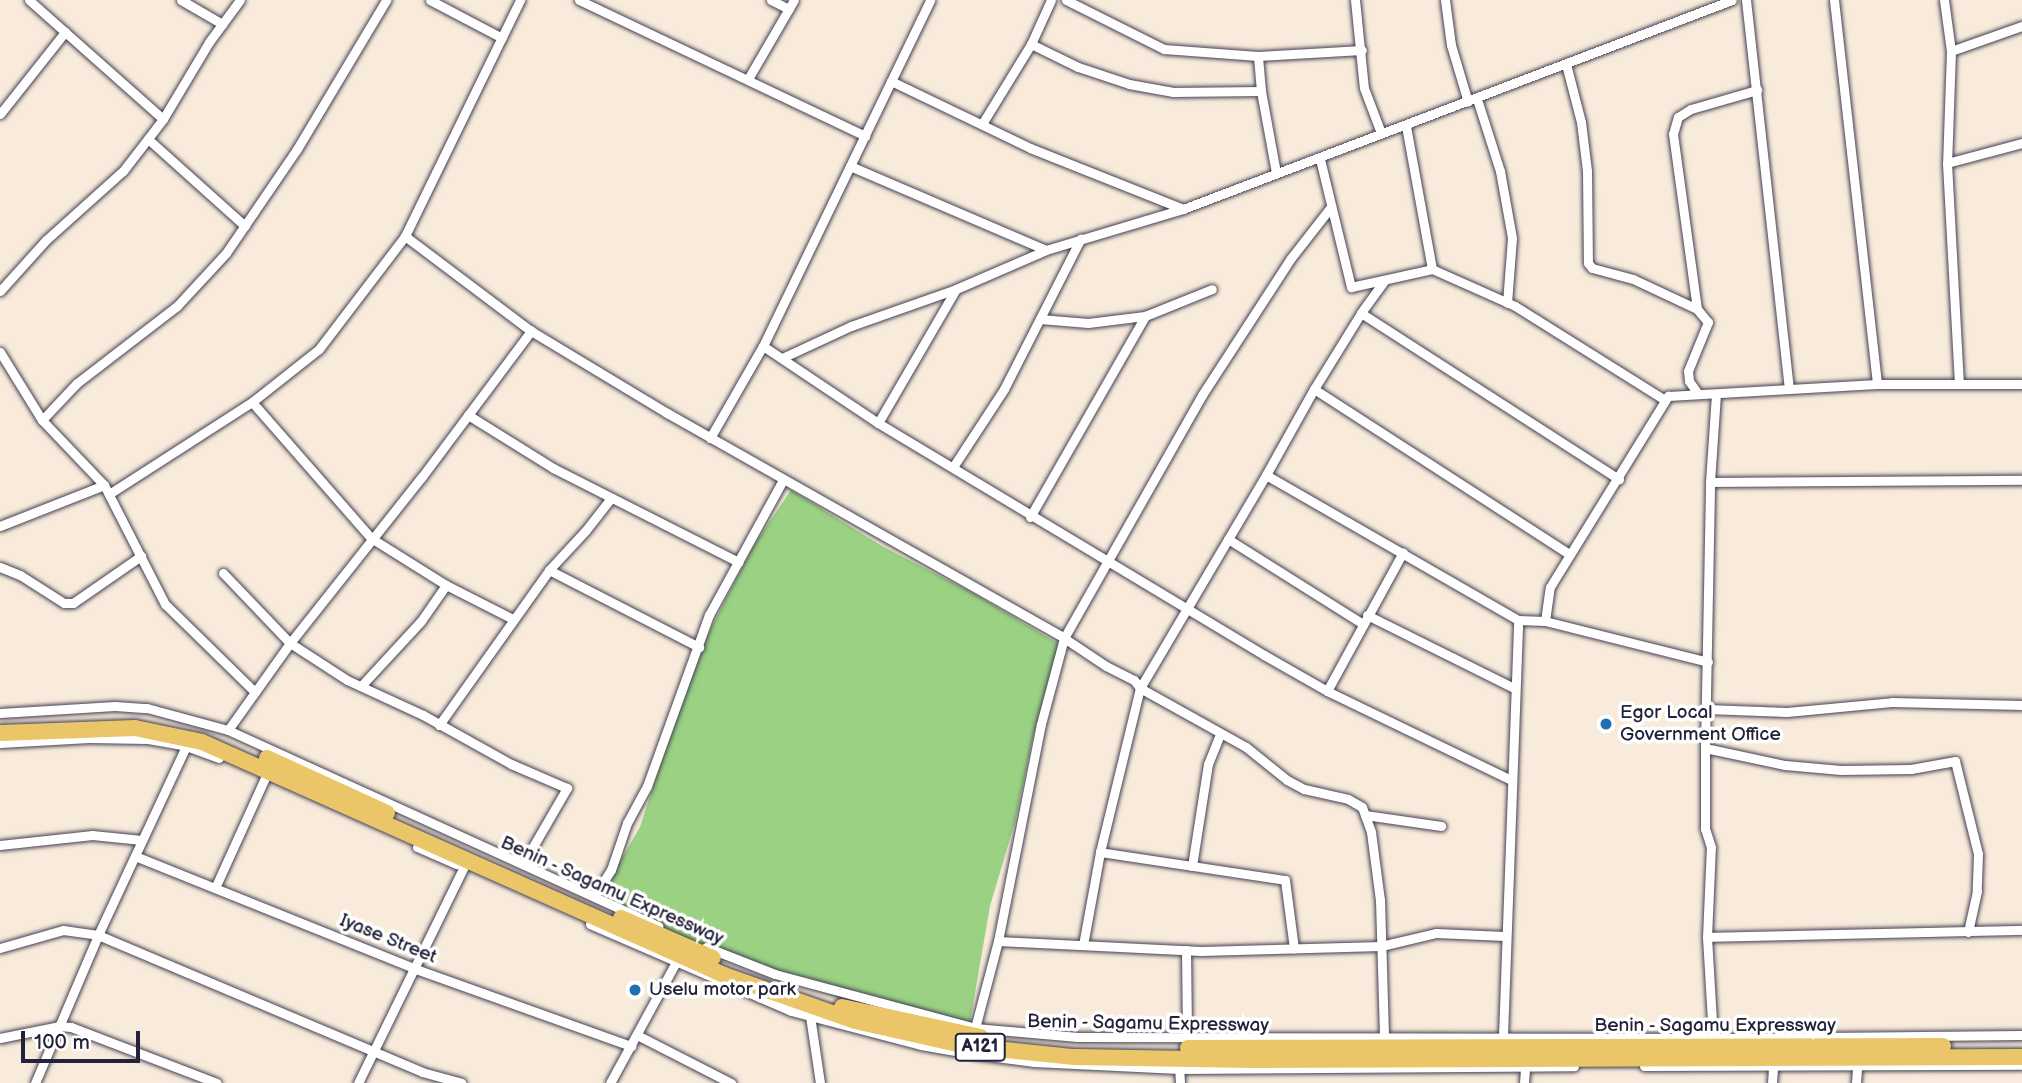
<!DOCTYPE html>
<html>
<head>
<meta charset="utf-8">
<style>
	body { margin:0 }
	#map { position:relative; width:2022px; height:1083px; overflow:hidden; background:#f8ebdb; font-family:"Balsamiq Sans",sans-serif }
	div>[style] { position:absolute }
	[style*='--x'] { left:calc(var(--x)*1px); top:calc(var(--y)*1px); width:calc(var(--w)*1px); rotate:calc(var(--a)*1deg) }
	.green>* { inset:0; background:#9ad182 }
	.roads { filter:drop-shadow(0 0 2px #424053) drop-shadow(0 0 2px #424053) }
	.street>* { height:9px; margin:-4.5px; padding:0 4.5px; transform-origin:4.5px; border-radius:4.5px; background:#fff }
	.highway>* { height:16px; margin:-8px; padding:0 8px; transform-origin:8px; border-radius:8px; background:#eac669 }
	.dots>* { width:19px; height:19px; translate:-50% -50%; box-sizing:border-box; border:4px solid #fff; border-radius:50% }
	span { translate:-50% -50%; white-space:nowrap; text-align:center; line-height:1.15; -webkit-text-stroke:7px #fff; paint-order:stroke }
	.shield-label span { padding:2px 5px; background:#fff; border:2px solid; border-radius:5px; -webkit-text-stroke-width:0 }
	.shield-label { font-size:18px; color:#22223b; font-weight:700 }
	.poi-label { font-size:19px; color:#22223b }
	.left { translate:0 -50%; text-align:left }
	.street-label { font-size:19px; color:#22223b }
	.scale { position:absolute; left:21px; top:1031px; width:119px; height:32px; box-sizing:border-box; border:4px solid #22223b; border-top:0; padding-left:9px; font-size:21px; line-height:24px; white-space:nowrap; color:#22223b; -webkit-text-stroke:5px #fff; paint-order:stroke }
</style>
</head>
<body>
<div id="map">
	<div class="green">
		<div style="clip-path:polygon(791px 490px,882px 546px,969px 591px,1059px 644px,1033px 737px,1015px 822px,990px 906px,969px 1028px,852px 1002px,709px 955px,596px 902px,640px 827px,685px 689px,712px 626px,754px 545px)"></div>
	</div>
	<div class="roads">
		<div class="street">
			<div style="--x:29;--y:0;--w:179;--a:41.6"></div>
			<div style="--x:181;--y:0;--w:48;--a:30.3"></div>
			<div style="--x:430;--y:0;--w:81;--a:27.8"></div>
			<div style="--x:579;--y:0;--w:317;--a:25.4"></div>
			<div style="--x:771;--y:0;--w:20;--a:27"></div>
			<div style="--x:1066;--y:0;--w:110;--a:26.6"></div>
			<div style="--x:1164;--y:49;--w:94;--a:4.3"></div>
			<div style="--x:1258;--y:56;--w:104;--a:-3.3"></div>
			<div style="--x:1355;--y:0;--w:88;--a:84.2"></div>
			<div style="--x:1364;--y:88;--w:48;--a:69.3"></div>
			<div style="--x:1445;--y:0;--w:45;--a:82.4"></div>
			<div style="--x:1451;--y:45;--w:59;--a:73.4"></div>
			<div style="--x:1746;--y:0;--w:391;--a:83.7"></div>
			<div style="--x:1834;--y:0;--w:386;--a:83.6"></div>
			<div style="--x:1944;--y:0;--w:51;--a:82.2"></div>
			<div style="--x:1951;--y:51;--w:112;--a:92"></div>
			<div style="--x:1947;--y:163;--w:221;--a:86.9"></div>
			<div style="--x:1031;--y:44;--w:52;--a:26.1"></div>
			<div style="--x:1078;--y:67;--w:54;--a:18.4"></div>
			<div style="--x:1129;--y:84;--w:45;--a:10.3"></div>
			<div style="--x:1173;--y:92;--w:88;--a:-0.7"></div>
			<div style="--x:1261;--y:91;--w:35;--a:-95"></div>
			<div style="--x:1951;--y:51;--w:75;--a:-19.4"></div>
			<div style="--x:1566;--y:64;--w:60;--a:75.5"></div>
			<div style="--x:1581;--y:122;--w:49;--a:83"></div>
			<div style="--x:1587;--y:171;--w:92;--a:89.4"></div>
			<div style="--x:1588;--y:263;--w:6;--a:51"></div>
			<div style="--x:1592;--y:268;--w:42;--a:15"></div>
			<div style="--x:1633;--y:279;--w:71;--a:25.1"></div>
			<div style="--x:1697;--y:309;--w:17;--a:50"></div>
			<div style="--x:1708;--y:322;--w:53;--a:112.2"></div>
			<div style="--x:1688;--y:371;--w:10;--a:84"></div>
			<div style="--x:1689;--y:381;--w:16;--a:55"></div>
			<div style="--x:748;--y:79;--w:91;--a:-59.8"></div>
			<div style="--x:891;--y:81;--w:154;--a:25.7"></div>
			<div style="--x:1030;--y:148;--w:165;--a:21.7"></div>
			<div style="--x:1261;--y:91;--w:83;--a:79.6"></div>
			<div style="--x:1477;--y:99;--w:76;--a:72.3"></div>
			<div style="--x:1500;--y:171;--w:68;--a:79.8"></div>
			<div style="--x:1512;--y:238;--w:65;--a:94.4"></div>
			<div style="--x:0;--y:114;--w:105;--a:-51.6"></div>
			<div style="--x:982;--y:124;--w:94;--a:-58.5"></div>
			<div style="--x:1031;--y:44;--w:48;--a:-65.6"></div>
			<div style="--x:1406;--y:126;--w:145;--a:79.7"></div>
			<div style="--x:1432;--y:269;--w:91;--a:24"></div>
			<div style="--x:1515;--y:306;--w:177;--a:32.1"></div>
			<div style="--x:148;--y:139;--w:130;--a:41.9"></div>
			<div style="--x:1320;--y:159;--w:132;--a:76.4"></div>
			<div style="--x:1351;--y:287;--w:83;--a:-12.5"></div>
			<div style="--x:1947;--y:163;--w:78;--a:-14.9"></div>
			<div style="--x:850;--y:166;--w:213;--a:23.2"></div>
			<div style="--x:405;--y:236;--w:158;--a:37"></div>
			<div style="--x:531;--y:331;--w:159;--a:31.1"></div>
			<div style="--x:667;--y:413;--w:456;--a:29.5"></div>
			<div style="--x:1064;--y:638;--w:50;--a:33.7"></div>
			<div style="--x:1106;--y:666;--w:31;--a:27"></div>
			<div style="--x:1134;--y:680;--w:10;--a:53"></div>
			<div style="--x:1140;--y:688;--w:121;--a:29.1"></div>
			<div style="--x:1246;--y:747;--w:53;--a:38.8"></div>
			<div style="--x:1287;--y:780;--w:19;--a:28"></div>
			<div style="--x:1304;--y:789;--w:45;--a:12.8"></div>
			<div style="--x:1348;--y:799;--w:16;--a:30"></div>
			<div style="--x:1362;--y:807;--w:27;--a:70"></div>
			<div style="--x:1371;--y:832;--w:69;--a:82.5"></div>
			<div style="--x:1380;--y:900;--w:137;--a:88.3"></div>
			<div style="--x:1384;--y:281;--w:39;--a:126"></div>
			<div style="--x:1361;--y:313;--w:307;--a:32.8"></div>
			<div style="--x:0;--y:291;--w:69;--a:-48"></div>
			<div style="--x:46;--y:240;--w:103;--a:-41.9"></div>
			<div style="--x:123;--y:171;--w:66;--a:-52.4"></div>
			<div style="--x:163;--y:119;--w:90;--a:-59.1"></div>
			<div style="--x:209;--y:42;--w:52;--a:-53.6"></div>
			<div style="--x:1697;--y:309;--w:177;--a:-97.8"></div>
			<div style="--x:1673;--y:134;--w:18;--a:-74"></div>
			<div style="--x:1678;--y:117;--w:15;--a:-32"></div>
			<div style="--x:1691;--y:109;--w:69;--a:-16.1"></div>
			<div style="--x:1361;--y:313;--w:89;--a:121.7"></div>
			<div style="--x:1314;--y:389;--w:98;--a:119.2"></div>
			<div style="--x:1266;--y:475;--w:291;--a:29.9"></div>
			<div style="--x:1518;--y:620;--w:27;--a:2"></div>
			<div style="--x:1545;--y:621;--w:168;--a:14.1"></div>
			<div style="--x:1040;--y:319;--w:48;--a:4.8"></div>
			<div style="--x:1088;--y:323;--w:57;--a:-7"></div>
			<div style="--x:1145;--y:316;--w:72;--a:-21.9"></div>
			<div style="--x:763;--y:346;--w:138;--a:33.8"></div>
			<div style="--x:878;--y:423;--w:450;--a:31"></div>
			<div style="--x:1264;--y:655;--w:73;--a:29.7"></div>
			<div style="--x:1327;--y:691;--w:204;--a:25.8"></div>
			<div style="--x:0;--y:352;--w:80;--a:58.3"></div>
			<div style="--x:42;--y:420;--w:90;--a:46.4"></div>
			<div style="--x:104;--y:485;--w:134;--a:62.9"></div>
			<div style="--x:165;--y:604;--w:126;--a:44.4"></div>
			<div style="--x:782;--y:358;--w:76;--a:-24.9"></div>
			<div style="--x:851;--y:326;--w:111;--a:-19.4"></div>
			<div style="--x:956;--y:289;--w:98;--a:-23.4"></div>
			<div style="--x:1046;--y:250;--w:143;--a:-16.7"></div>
			<div style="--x:1183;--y:209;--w:587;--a:-20.84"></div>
			<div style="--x:1314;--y:389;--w:304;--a:32.9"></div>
			<div style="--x:252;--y:402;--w:181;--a:48.8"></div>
			<div style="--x:371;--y:538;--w:89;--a:32.1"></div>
			<div style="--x:446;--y:585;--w:75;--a:26.9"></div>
			<div style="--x:468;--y:415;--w:100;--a:31.9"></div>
			<div style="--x:553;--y:468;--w:208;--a:26.9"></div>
			<div style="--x:42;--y:420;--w:51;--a:-46.6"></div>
			<div style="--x:77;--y:383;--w:126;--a:-37.6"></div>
			<div style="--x:177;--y:306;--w:72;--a:-47.2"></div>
			<div style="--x:226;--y:253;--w:126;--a:-55.7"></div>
			<div style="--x:297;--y:149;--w:174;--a:-59.1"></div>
			<div style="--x:878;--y:423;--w:155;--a:-59.8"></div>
			<div style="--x:710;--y:438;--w:106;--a:-60.1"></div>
			<div style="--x:763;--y:346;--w:384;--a:-64.2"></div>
			<div style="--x:953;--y:467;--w:93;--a:-56.8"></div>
			<div style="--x:1004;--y:389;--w:169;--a:-63"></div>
			<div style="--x:1710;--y:482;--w:312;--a:-0.4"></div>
			<div style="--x:109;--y:494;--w:170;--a:-32.8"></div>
			<div style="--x:252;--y:402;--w:85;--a:-38.3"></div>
			<div style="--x:319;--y:349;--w:142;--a:-52.7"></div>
			<div style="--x:405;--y:236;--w:263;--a:-64"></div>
			<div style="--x:1030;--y:517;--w:232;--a:-60.2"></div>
			<div style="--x:0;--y:526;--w:112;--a:-21.5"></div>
			<div style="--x:1228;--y:539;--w:160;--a:32.2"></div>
			<div style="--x:0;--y:567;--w:22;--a:22"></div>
			<div style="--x:20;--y:575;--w:52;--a:32.5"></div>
			<div style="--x:64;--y:603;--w:9;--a:0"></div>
			<div style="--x:73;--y:603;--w:83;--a:-34.7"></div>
			<div style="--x:549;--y:570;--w:169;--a:27.2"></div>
			<div style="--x:223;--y:573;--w:97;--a:46.3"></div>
			<div style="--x:290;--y:643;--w:68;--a:33"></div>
			<div style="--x:347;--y:680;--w:84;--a:24.7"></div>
			<div style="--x:423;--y:715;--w:101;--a:29.1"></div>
			<div style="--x:511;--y:764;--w:61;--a:23.2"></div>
			<div style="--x:567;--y:788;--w:88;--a:120.1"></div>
			<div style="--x:1367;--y:615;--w:164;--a:26.4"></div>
			<div style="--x:1545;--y:621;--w:34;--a:-82"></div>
			<div style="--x:1550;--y:587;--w:225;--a:-58.3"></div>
			<div style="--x:1668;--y:396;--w:209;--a:-3.3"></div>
			<div style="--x:1877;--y:384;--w:145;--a:0"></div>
			<div style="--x:361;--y:686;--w:88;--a:-47.3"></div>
			<div style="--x:421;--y:621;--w:44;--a:-55.2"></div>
			<div style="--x:1327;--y:691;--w:158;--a:-61.3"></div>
			<div style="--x:1706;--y:709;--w:81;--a:2.1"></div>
			<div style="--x:1787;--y:712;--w:105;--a:-5.4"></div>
			<div style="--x:1892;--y:702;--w:130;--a:1.3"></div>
			<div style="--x:0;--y:713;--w:115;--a:-3.5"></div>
			<div style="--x:115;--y:706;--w:32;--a:4"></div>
			<div style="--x:147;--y:708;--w:84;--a:15.2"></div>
			<div style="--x:228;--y:730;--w:473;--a:24.5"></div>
			<div style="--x:439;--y:725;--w:190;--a:-54.6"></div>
			<div style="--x:549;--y:570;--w:54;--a:-47.2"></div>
			<div style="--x:586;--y:530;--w:41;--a:-52"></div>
			<div style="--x:228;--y:730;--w:107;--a:-54.5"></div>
			<div style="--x:290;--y:643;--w:211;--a:-51.6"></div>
			<div style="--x:421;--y:478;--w:184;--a:-53.2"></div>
			<div style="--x:0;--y:743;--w:89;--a:-3.2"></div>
			<div style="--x:89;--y:738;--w:59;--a:1"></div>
			<div style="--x:148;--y:739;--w:39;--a:10"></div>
			<div style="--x:186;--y:746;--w:35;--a:20"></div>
			<div style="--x:1705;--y:748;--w:82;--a:12"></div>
			<div style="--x:1785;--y:765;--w:56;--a:5.1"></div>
			<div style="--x:1841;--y:770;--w:70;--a:-0.8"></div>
			<div style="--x:1911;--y:769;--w:45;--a:-10.3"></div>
			<div style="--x:1955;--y:761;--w:96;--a:76.1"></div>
			<div style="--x:1978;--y:854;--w:37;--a:92"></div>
			<div style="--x:1977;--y:891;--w:42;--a:102.4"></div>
			<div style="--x:1365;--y:815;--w:77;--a:8.2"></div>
			<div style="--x:0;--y:845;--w:93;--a:-6.2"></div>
			<div style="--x:92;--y:835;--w:50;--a:5.7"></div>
			<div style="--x:417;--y:847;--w:43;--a:23.6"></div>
			<div style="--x:1100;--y:852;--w:187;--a:8.6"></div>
			<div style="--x:1285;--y:880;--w:69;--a:82.5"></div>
			<div style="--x:135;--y:856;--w:300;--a:21.9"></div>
			<div style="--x:413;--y:968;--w:232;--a:19.7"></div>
			<div style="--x:1192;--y:866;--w:103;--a:-81.1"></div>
			<div style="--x:1208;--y:764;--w:32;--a:-68"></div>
			<div style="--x:215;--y:888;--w:121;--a:-65.6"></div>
			<div style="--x:594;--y:896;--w:31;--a:-57"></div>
			<div style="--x:611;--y:870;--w:50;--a:-71.2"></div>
			<div style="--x:627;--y:823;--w:42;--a:-61.6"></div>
			<div style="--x:647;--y:786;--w:182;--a:-70.1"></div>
			<div style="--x:709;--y:615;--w:154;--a:-61.3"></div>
			<div style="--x:590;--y:924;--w:219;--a:23.4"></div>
			<div style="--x:791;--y:1011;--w:134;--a:14.7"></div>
			<div style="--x:921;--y:1045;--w:39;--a:10"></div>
			<div style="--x:1707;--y:937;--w:315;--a:-1.3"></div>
			<div style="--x:998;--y:941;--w:203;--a:2.8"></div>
			<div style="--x:1201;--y:951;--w:180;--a:-1.6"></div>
			<div style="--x:1381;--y:946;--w:57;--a:-13.3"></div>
			<div style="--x:1436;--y:933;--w:69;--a:2.5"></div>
			<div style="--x:1083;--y:945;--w:95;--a:-79.6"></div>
			<div style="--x:1100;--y:852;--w:169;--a:-76.3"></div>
			<div style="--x:1140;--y:688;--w:247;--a:-59.4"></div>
			<div style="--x:706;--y:947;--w:74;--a:21.4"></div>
			<div style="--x:775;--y:974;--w:207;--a:15.1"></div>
			<div style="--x:975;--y:1028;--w:103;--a:5"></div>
			<div style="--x:1078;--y:1037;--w:649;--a:0.09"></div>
			<div style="--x:1727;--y:1038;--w:295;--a:-0.6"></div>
			<div style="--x:0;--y:948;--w:66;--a:-15.9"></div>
			<div style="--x:63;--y:930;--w:35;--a:8"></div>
			<div style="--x:98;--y:935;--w:352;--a:22.9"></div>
			<div style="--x:422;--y:1072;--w:41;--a:15.4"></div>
			<div style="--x:1186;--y:950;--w:87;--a:89.3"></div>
			<div style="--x:810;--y:1016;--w:68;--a:81.5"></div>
			<div style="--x:975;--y:1028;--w:90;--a:-75.2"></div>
			<div style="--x:998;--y:941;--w:221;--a:-78.8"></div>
			<div style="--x:1041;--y:724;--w:89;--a:-75"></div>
			<div style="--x:1064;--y:638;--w:279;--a:-60.4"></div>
			<div style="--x:1202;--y:395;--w:163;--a:-57"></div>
			<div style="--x:1291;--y:258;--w:63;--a:-52"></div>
			<div style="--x:637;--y:1035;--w:106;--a:27.1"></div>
			<div style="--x:1503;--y:1036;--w:416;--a:-87.9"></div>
			<div style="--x:0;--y:1038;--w:60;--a:-11.5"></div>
			<div style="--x:59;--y:1026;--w:12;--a:5"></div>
			<div style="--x:71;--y:1027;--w:156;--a:21"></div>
			<div style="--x:1713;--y:1038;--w:101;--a:-93.4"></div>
			<div style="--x:1707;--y:937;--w:90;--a:-87.5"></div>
			<div style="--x:1711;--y:847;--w:19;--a:-108"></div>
			<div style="--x:1705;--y:829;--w:81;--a:-90"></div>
			<div style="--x:1705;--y:748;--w:266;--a:-88.9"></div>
			<div style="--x:1710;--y:482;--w:88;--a:-86.1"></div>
			<div style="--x:973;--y:1054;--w:62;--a:7.5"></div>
			<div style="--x:1034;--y:1062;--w:145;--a:2.8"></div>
			<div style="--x:1179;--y:1069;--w:395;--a:-0.4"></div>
			<div style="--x:1179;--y:1064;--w:19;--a:87"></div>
			<div style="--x:1644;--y:1066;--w:378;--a:-0.2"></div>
			<div style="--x:35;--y:1083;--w:161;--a:-66.9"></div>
			<div style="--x:98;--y:935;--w:208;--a:-65"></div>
			<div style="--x:358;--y:1083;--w:241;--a:-63.9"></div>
			<div style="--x:610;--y:1083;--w:138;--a:-61.4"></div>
			<div style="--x:1524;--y:1083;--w:15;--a:-86"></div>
			<div style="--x:1772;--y:1083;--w:16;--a:-86"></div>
			<div style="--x:1856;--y:1083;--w:16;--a:-86"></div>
		</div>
		<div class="highway">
			<div style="--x:0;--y:733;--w:135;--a:-2.1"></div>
			<div style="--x:135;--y:728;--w:68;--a:11.8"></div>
			<div style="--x:202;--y:742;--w:572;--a:24.05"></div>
			<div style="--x:724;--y:975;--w:139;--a:19.3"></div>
			<div style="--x:855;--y:1021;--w:115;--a:12.6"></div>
			<div style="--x:967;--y:1046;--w:108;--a:5.9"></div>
			<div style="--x:1074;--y:1057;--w:177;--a:1"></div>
			<div style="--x:1251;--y:1060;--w:771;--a:-0.22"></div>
			<div style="--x:267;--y:758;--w:132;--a:24.6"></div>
			<div style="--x:621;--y:918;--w:100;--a:23.5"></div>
			<div style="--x:842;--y:1007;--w:142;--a:12.2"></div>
			<div style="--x:1188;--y:1048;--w:755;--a:-0.15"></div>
		</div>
	</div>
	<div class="dots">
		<div style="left:1606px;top:724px;background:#1f6fb2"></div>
		<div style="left:635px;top:990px;background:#1f6fb2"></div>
	</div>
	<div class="shield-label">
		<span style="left:980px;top:1047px">A121</span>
	</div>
	<div class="poi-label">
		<span class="left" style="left:1620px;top:724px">Egor Local<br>Government Office</span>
		<span class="left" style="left:649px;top:990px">Uselu motor park</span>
	</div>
	<div class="street-label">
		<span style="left:612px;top:891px;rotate:24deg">Benin - Sagamu Expressway</span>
		<span style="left:388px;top:939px;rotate:22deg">Iyase Street</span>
		<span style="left:1148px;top:1024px;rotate:1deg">Benin - Sagamu Expressway</span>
		<span style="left:1715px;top:1026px">Benin - Sagamu Expressway</span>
	</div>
	<div class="scale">100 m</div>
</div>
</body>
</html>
